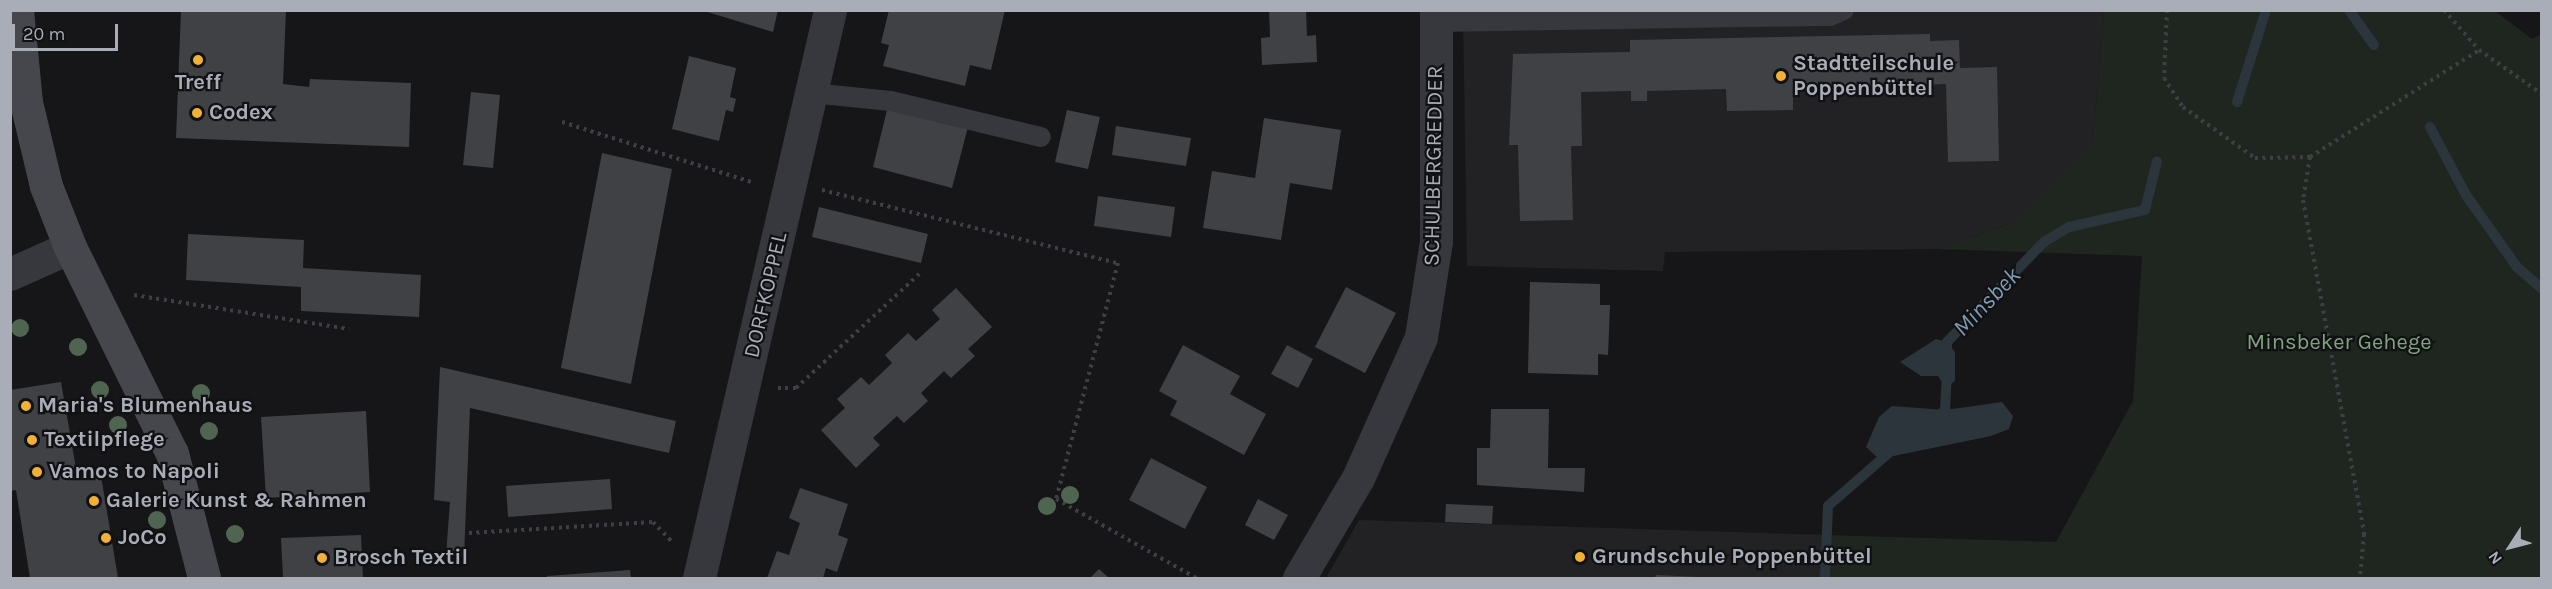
<!DOCTYPE html>
<html>
<head>
<meta charset="utf-8">
<style>
	body { margin:0 }
	#map { position:relative; width:2552px; height:589px; overflow:hidden; background:#161618; font-family:Karla,sans-serif }
	div>[style] { position:absolute }
	[style*='--x'] { left:calc(var(--x)*1px); top:calc(var(--y)*1px); width:calc(var(--w)*1px); rotate:calc(var(--a)*1deg) }
	.built>* { inset:0; background:#222225 }
	.green>* { inset:0; background:#1e261f }
	.water>* { inset:0; background:#2c353c }
	.stream>* { height:10px; margin:-5px; padding:0 5px; transform-origin:5px; border-radius:5px; background:#2c353c }
	.building>* { inset:0; background:#404145 }
	.path>* { height:4px; margin-top:-2px; transform-origin:0; background:repeating-linear-gradient(90deg,#3d3f44 0 3px,transparent 0 7.5px) }
	.service>* { height:20px; margin:-10px; padding:0 10px; transform-origin:10px; border-radius:10px; background:#37383d }
	.minor>* { height:33px; margin:-16.5px; padding:0 16.5px; transform-origin:16.5px; border-radius:16.5px; background:#37383d }
	.secondary>* { height:33px; margin:-16.5px; padding:0 16.5px; transform-origin:16.5px; border-radius:16.5px; background:#45474d }
	.trees>* { width:18px; height:18px; margin:-9px; border-radius:50%; background:#506452 }
	.dots>* { width:16px; height:16px; translate:-50% -50%; box-sizing:border-box; border:3px solid #111113; border-radius:50% }
	span { translate:-50% -50%; white-space:nowrap; text-align:center; line-height:1.15; -webkit-text-stroke:4.5px #111113; paint-order:stroke }
	.poi-label { font-size:22px; color:#a8adb8; font-weight:700 }
	.left { translate:0 -50%; text-align:left }
	.street-label { font-size:22px; color:#a8adb8 }
	.park-label { font-size:22px; color:#7fa381 }
	.water-label { font-size:24px; color:#7f9bb3; font-style:italic }
	.frame { position:absolute; inset:0; border:12px solid #a8adb8; pointer-events:none }
	.north { position:absolute; left:2480px; top:517px; width:60px; height:60px; -webkit-text-stroke:4px #111113; paint-order:stroke; rotate:234deg; font-size:16px; font-weight:700; line-height:24px; text-align:center; color:#a8adb8 }
	.north::after { content:''; display:block; margin:auto; width:21px; height:27px; background:#a8adb8; clip-path:polygon(50% 0,100% 100%,50% 72%,0 100%) }
	.scale { position:absolute; left:12px; top:24px; width:106px; height:27px; box-sizing:border-box; border:3px solid #a8adb8; border-top:0; padding-left:8px; font-size:18px; line-height:21px; white-space:nowrap; color:#a8adb8; -webkit-text-stroke:4px #111113; paint-order:stroke }
</style>
</head>
<body>
<div id="map">
	<div class="built">
		<div style="clip-path:polygon(1463px 11px,2104px 11px,2093px 142px,2012px 223px,1937px 249px,1665px 252px,1663px 271px,1467px 266px)"></div>
		<div style="clip-path:polygon(1359px 520px,1825px 535px,1817px 578px,1326px 578px)"></div>
	</div>
	<div class="green">
		<div style="clip-path:polygon(2104px 11px,2495px 11px,2532px 39px,2541px 34px,2541px 578px,1817px 578px,1825px 535px,2056px 542px,2133px 401px,2142px 256px,1937px 249px,2012px 223px,2093px 142px)"></div>
	</div>
	<div class="water">
		<div style="clip-path:polygon(1936px 339px,1947px 342px,1955px 352px,1955px 381px,1946px 388px,1938px 376px,1921px 376px,1900px 362px)"></div>
		<div style="clip-path:polygon(2002px 402px,2013px 416px,2009px 429px,1991px 436px,1879px 459px,1866px 447px,1879px 417px,1892px 406px,1945px 410px)"></div>
	</div>
	<div class="stream">
		<div style="--x:2349;--y:10;--w:43;--a:54.5"></div>
		<div style="--x:2237;--y:102;--w:96;--a:-72.5"></div>
		<div style="--x:2430;--y:127;--w:77;--a:62.1"></div>
		<div style="--x:2466;--y:195;--w:88;--a:54.7"></div>
		<div style="--x:2517;--y:267;--w:33;--a:41"></div>
		<div style="--x:1947;--y:355;--w:13;--a:-90"></div>
		<div style="--x:1947;--y:342;--w:139;--a:-45.9"></div>
		<div style="--x:2044;--y:242;--w:29;--a:-31"></div>
		<div style="--x:2069;--y:227;--w:78;--a:-12.6"></div>
		<div style="--x:2145;--y:210;--w:50;--a:-76.2"></div>
		<div style="--x:1935;--y:420;--w:14;--a:-45"></div>
		<div style="--x:1945;--y:410;--w:36;--a:-87"></div>
		<div style="--x:1825;--y:578;--w:72;--a:-87.6"></div>
		<div style="--x:1828;--y:506;--w:84;--a:-41.1"></div>
	</div>
	<div class="building">
		<div style="clip-path:polygon(181px 10px,286px 10px,283px 84px,309px 87px,310px 79px,411px 83px,409px 147px,176px 138px)"></div>
		<div style="clip-path:polygon(701px 10px,778px 10px,773px 32px)"></div>
		<div style="clip-path:polygon(889px 10px,1005px 10px,991px 70px,970px 65px,965px 86px,883px 66px,889px 45px,881px 43px)"></div>
		<div style="clip-path:polygon(1269px 10px,1306px 10px,1307px 36px,1316px 35px,1317px 62px,1262px 65px,1261px 38px,1270px 37px)"></div>
		<div style="clip-path:polygon(1930px 34px,1930px 41px,1959px 40px,1960px 68px,1997px 67px,1999px 161px,1948px 162px,1946px 84px,1793px 90px,1793px 110px,1727px 111px,1726px 89px,1647px 91px,1647px 101px,1631px 101px,1631px 91px,1581px 92px,1582px 146px,1571px 146px,1573px 220px,1520px 221px,1518px 145px,1509px 145px,1513px 54px,1630px 52px,1630px 40px)"></div>
		<div style="clip-path:polygon(689px 56px,736px 68px,730px 97px,736px 99px,733px 112px,726px 110px,719px 141px,672px 129px)"></div>
		<div style="clip-path:polygon(471px 92px,500px 95px,493px 168px,463px 165px)"></div>
		<div style="clip-path:polygon(888px 106px,968px 127px,952px 188px,873px 167px)"></div>
		<div style="clip-path:polygon(1067px 110px,1100px 117px,1088px 169px,1055px 162px)"></div>
		<div style="clip-path:polygon(1264px 118px,1341px 130px,1332px 190px,1290px 183px,1281px 240px,1203px 228px,1212px 171px,1255px 178px)"></div>
		<div style="clip-path:polygon(1116px 126px,1191px 138px,1186px 166px,1112px 155px)"></div>
		<div style="clip-path:polygon(602px 153px,672px 169px,631px 384px,561px 368px)"></div>
		<div style="clip-path:polygon(1098px 196px,1175px 207px,1171px 237px,1094px 226px)"></div>
		<div style="clip-path:polygon(819px 207px,928px 234px,921px 263px,812px 237px)"></div>
		<div style="clip-path:polygon(188px 234px,304px 240px,303px 268px,421px 275px,419px 317px,301px 311px,301px 287px,186px 280px)"></div>
		<div style="clip-path:polygon(1530px 282px,1600px 284px,1600px 305px,1610px 305px,1608px 355px,1598px 354px,1598px 375px,1528px 373px)"></div>
		<div style="clip-path:polygon(1346px 287px,1396px 313px,1365px 373px,1315px 347px)"></div>
		<div style="clip-path:polygon(956px 288px,992px 327px,968px 349px,975px 356px,951px 378px,944px 371px,921px 393px,928px 401px,904px 423px,897px 416px,873px 438px,880px 445px,856px 468px,821px 430px,845px 408px,837px 399px,861px 377px,869px 385px,892px 363px,885px 355px,908px 333px,916px 341px,940px 319px,932px 310px)"></div>
		<div style="clip-path:polygon(1183px 345px,1240px 376px,1230px 394px,1266px 414px,1244px 455px,1170px 415px,1177px 401px,1159px 391px)"></div>
		<div style="clip-path:polygon(1287px 345px,1313px 359px,1298px 388px,1271px 374px)"></div>
		<div style="clip-path:polygon(440px 367px,676px 421px,669px 453px,470px 408px,464px 556px,446px 555px,450px 502px,434px 500px)"></div>
		<div style="clip-path:polygon(61px 382px,78px 480px,101px 476px,118px 578px,30px 578px,16px 490px,10px 491px,10px 390px)"></div>
		<div style="clip-path:polygon(1491px 409px,1549px 409px,1548px 468px,1585px 468px,1584px 492px,1477px 485px,1477px 448px,1490px 448px)"></div>
		<div style="clip-path:polygon(366px 411px,370px 492px,266px 498px,261px 417px)"></div>
		<div style="clip-path:polygon(1151px 458px,1207px 487px,1185px 529px,1129px 500px)"></div>
		<div style="clip-path:polygon(610px 479px,612px 509px,508px 517px,506px 486px)"></div>
		<div style="clip-path:polygon(800px 488px,848px 504px,838px 535px,848px 539px,837px 572px,826px 568px,823px 578px,767px 578px,777px 551px,789px 555px,800px 523px,789px 518px)"></div>
		<div style="clip-path:polygon(1258px 499px,1288px 515px,1274px 540px,1245px 525px)"></div>
		<div style="clip-path:polygon(1446px 504px,1493px 506px,1492px 524px,1445px 522px)"></div>
		<div style="clip-path:polygon(361px 535px,363px 578px,283px 578px,281px 538px)"></div>
		<div style="clip-path:polygon(1099px 569px,1109px 578px,1090px 578px)"></div>
		<div style="clip-path:polygon(630px 570px,631px 578px,547px 578px,547px 576px)"></div>
		<div style="clip-path:polygon(1656px 575px,1700px 577px,1700px 578px,1655px 578px)"></div>
	</div>
	<div class="path">
		<div style="--x:2167;--y:10;--w:68;--a:92.5"></div>
		<div style="--x:2164;--y:78;--w:35;--a:57"></div>
		<div style="--x:2183;--y:107;--w:88;--a:35.3"></div>
		<div style="--x:2255;--y:158;--w:55;--a:-1"></div>
		<div style="--x:2310;--y:157;--w:200;--a:-32.3"></div>
		<div style="--x:2444;--y:10;--w:53;--a:48.8"></div>
		<div style="--x:2479;--y:50;--w:77;--a:34.9"></div>
		<div style="--x:562;--y:122;--w:201;--a:17.6"></div>
		<div style="--x:2310;--y:157;--w:44;--a:99.2"></div>
		<div style="--x:2303;--y:200;--w:340;--a:79.6"></div>
		<div style="--x:2364;--y:534;--w:44;--a:95.2"></div>
		<div style="--x:822;--y:190;--w:305;--a:13.9"></div>
		<div style="--x:1118;--y:263;--w:244;--a:104.7"></div>
		<div style="--x:1056;--y:499;--w:161;--a:29.4"></div>
		<div style="--x:134;--y:295;--w:218;--a:9"></div>
		<div style="--x:778;--y:388;--w:18;--a:0"></div>
		<div style="--x:796;--y:388;--w:168;--a:-42.8"></div>
		<div style="--x:469;--y:533;--w:184;--a:-3.4"></div>
		<div style="--x:653;--y:522;--w:28;--a:46"></div>
	</div>
	<div class="service">
		<div style="--x:1436;--y:22;--w:394;--a:-0.9"></div>
		<div style="--x:1830;--y:16;--w:15;--a:-23"></div>
		<div style="--x:812;--y:93;--w:79;--a:5.8"></div>
		<div style="--x:891;--y:101;--w:154;--a:13.5"></div>
	</div>
	<div class="minor">
		<div style="--x:10;--y:274;--w:66;--a:-24.2"></div>
		<div style="--x:699;--y:578;--w:583;--a:-77.01"></div>
		<div style="--x:1299;--y:578;--w:116;--a:-59.5"></div>
		<div style="--x:1358;--y:478;--w:154;--a:-65.9"></div>
		<div style="--x:1421;--y:337;--w:97;--a:-81.1"></div>
		<div style="--x:1436;--y:241;--w:231;--a:-90"></div>
	</div>
	<div class="secondary">
		<div style="--x:17;--y:10;--w:92;--a:84.4"></div>
		<div style="--x:26;--y:102;--w:86;--a:76.6"></div>
		<div style="--x:46;--y:186;--w:66;--a:68.5"></div>
		<div style="--x:70;--y:247;--w:230;--a:63.7"></div>
		<div style="--x:172;--y:453;--w:129;--a:75.6"></div>
	</div>
	<div class="trees">
		<div style="left:20px;top:328px"></div>
		<div style="left:78px;top:347px"></div>
		<div style="left:100px;top:390px"></div>
		<div style="left:201px;top:393px"></div>
		<div style="left:118px;top:425px"></div>
		<div style="left:209px;top:431px"></div>
		<div style="left:1070px;top:495px"></div>
		<div style="left:1047px;top:506px"></div>
		<div style="left:157px;top:520px"></div>
		<div style="left:235px;top:534px"></div>
	</div>
	<div class="dots">
		<div style="left:198px;top:60px;background:#f2b134"></div>
		<div style="left:1781px;top:76px;background:#f2b134"></div>
		<div style="left:197px;top:113px;background:#f2b134"></div>
		<div style="left:26px;top:406px;background:#f2b134"></div>
		<div style="left:32px;top:440px;background:#f2b134"></div>
		<div style="left:37px;top:472px;background:#f2b134"></div>
		<div style="left:94px;top:501px;background:#f2b134"></div>
		<div style="left:106px;top:538px;background:#f2b134"></div>
		<div style="left:1580px;top:557px;background:#f2b134"></div>
		<div style="left:322px;top:558px;background:#f2b134"></div>
	</div>
	<div class="poi-label">
		<span class="left" style="left:1793px;top:76px">Stadtteilschule<br>Poppenbüttel</span>
		<span style="left:198px;top:83px">Treff</span>
		<span class="left" style="left:209px;top:113px">Codex</span>
		<span class="left" style="left:38px;top:406px">Maria's Blumenhaus</span>
		<span class="left" style="left:44px;top:440px">Textilpflege</span>
		<span class="left" style="left:49px;top:472px">Vamos to Napoli</span>
		<span class="left" style="left:106px;top:501px">Galerie Kunst &amp; Rahmen</span>
		<span class="left" style="left:118px;top:538px">JoCo</span>
		<span class="left" style="left:1592px;top:557px">Grundschule Poppenbüttel</span>
		<span class="left" style="left:334px;top:558px">Brosch Textil</span>
	</div>
	<div class="street-label">
		<span style="left:1434px;top:166px;rotate:-89deg">SCHULBERGREDDER</span>
		<span style="left:766px;top:295px;rotate:-77deg">DORFKOPPEL</span>
	</div>
	<div class="park-label">
		<span style="left:2339px;top:343px">Minsbeker Gehege</span>
	</div>
	<div class="water-label">
		<span style="left:1987px;top:302px;rotate:-46deg">Minsbek</span>
	</div>
	<div class="frame"></div>
	<div class="north">N</div>
	<div class="scale">20 m</div>
</div>
</body>
</html>
